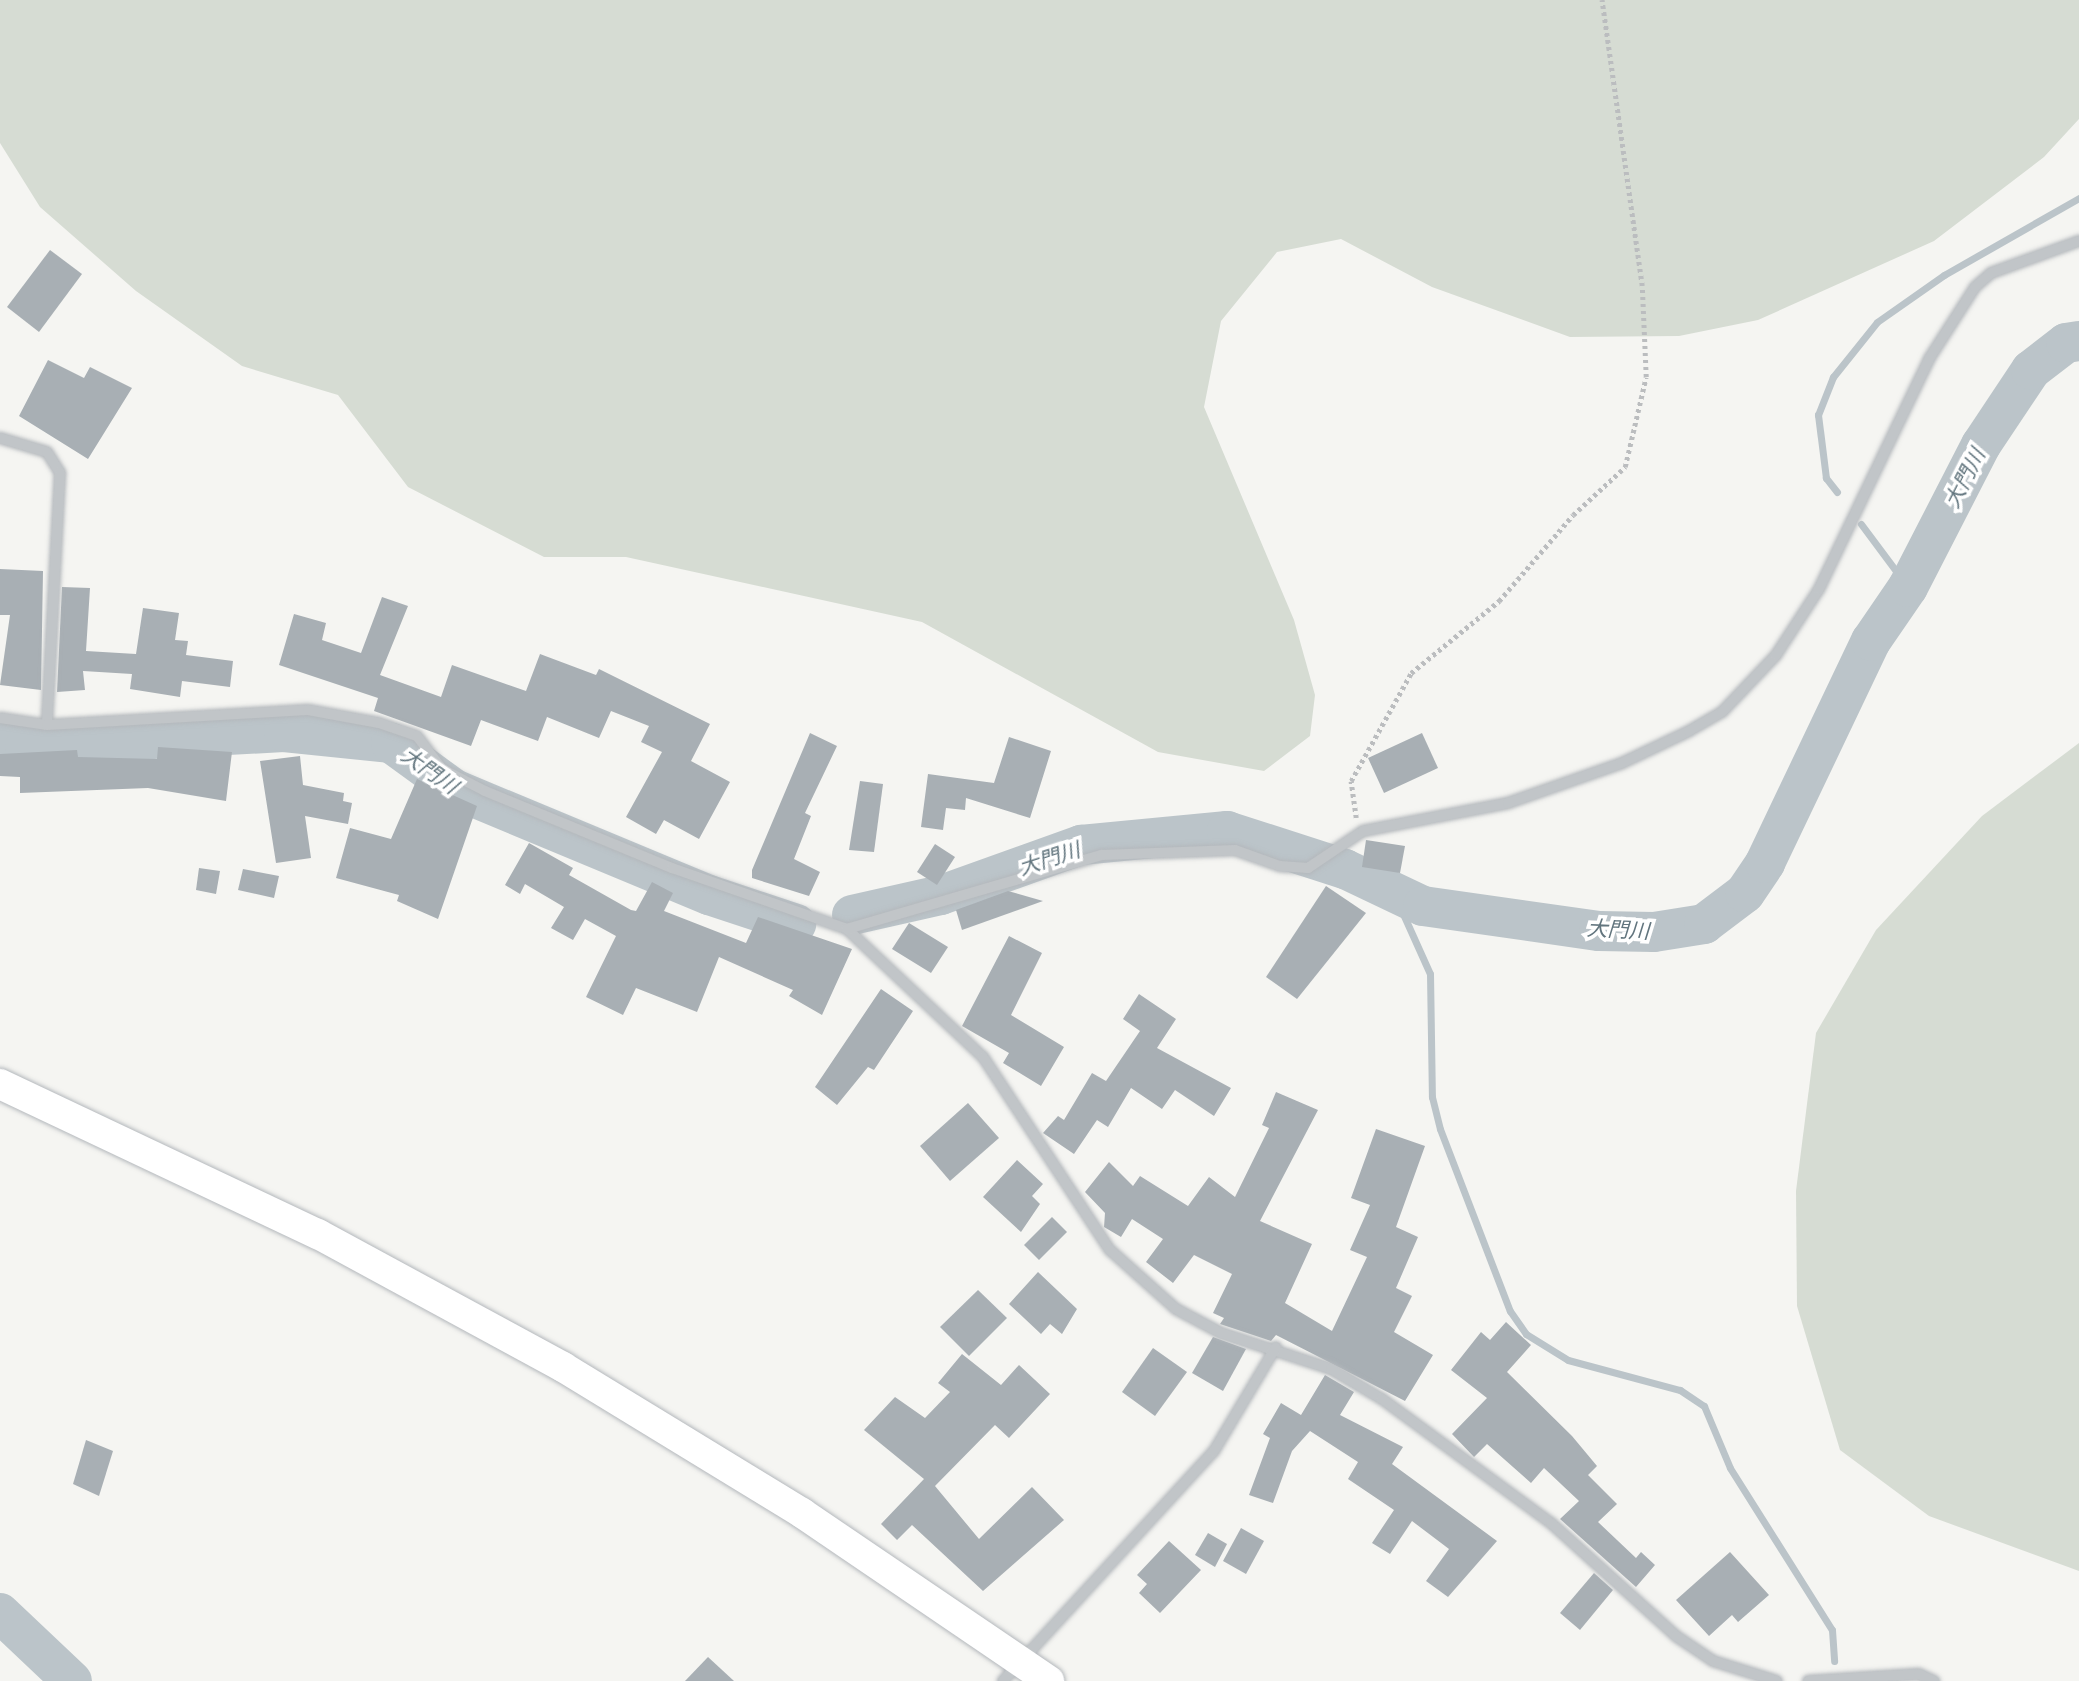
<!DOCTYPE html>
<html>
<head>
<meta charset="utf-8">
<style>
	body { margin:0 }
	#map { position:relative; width:2079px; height:1681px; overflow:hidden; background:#f5f5f2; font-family:Lato,"Noto Sans JP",sans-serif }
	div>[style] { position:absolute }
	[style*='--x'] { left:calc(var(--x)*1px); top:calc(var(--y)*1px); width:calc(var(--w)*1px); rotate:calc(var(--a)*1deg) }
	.green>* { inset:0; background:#d6dcd3 }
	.stream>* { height:7px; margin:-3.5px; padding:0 3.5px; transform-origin:3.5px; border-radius:3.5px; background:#bbc4c9 }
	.river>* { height:40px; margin:-20px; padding:0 20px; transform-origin:20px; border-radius:20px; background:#bbc4c9 }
	.building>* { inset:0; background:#a8afb4 }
	.path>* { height:4.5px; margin-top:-2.25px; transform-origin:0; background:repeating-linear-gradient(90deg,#bbbdbf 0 3.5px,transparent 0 7px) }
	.roads { filter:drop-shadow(0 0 2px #b4b8bc) drop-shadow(0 0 2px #b4b8bc) }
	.lane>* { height:10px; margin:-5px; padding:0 5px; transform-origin:5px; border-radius:5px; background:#c1c5c8 }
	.secondary>* { height:30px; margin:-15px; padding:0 15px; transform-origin:15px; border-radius:15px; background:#fff }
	span { translate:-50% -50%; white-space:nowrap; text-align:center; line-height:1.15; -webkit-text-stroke:7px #fff; paint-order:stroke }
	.water-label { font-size:21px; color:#62757e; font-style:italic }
</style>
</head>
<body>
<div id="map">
	<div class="green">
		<div style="clip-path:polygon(0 0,2079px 0,2079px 119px,2044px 157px,1934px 241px,1758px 320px,1679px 336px,1570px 337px,1432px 287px,1341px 239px,1277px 252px,1221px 321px,1204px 407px,1294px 620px,1315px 695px,1310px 736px,1264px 771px,1158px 752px,922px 622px,626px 557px,544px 557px,408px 487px,338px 395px,242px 366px,136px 291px,40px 207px,0 143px)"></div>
		<div style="clip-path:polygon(2079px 743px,2079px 1571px,1929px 1516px,1840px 1450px,1797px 1306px,1796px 1191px,1816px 1033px,1876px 930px,1982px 816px)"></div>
	</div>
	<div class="stream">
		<div style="--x:1837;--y:492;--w:18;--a:-128"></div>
		<div style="--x:1826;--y:478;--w:64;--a:-97.2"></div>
		<div style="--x:1818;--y:415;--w:41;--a:-68.5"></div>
		<div style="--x:1833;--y:377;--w:70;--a:-51.3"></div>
		<div style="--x:1877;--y:322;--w:82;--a:-35"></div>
		<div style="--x:1944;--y:275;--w:155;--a:-29.7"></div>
		<div style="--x:1861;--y:524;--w:79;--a:53.3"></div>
		<div style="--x:1395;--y:896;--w:85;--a:65.8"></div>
		<div style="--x:1430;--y:974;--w:123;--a:89.1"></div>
		<div style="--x:1432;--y:1097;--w:33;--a:76"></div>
		<div style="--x:1440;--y:1129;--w:195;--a:69"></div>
		<div style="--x:1510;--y:1311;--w:28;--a:55"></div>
		<div style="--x:1526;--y:1334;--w:49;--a:31.8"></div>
		<div style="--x:1568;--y:1360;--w:116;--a:15"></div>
		<div style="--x:1680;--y:1390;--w:29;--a:34"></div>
		<div style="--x:1704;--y:1406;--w:67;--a:67.2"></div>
		<div style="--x:1730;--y:1468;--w:191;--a:57.8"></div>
		<div style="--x:1832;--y:1630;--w:31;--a:86"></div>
	</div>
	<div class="river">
		<div style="--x:0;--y:742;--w:25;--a:9"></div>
		<div style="--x:25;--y:746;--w:259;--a:-3.1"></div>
		<div style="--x:284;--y:732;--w:108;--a:5.9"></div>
		<div style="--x:391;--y:743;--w:78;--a:36.1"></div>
		<div style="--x:454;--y:789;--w:276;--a:22.6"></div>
		<div style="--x:709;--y:895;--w:92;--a:18.4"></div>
		<div style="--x:852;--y:915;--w:91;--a:-12.7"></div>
		<div style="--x:941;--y:895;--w:149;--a:-19.7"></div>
		<div style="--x:1081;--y:845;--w:147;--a:-5.5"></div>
		<div style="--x:1227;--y:831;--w:124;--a:17.9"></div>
		<div style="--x:1345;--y:869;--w:86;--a:25.4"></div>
		<div style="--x:1423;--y:906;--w:178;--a:8.1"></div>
		<div style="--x:1599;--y:931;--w:55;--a:1"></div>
		<div style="--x:1654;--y:932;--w:51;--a:-9.1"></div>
		<div style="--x:1704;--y:924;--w:51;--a:-37.1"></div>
		<div style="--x:1745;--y:893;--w:36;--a:-56"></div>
		<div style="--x:1765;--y:863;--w:246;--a:-64.5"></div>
		<div style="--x:1871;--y:641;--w:65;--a:-55.6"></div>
		<div style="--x:1908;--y:587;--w:160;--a:-62.8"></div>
		<div style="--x:1981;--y:445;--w:90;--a:-56.3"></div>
		<div style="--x:2031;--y:370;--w:44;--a:-37.6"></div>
		<div style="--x:2066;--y:343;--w:13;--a:-9"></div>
		<div style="--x:0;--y:1613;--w:99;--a:43.4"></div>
	</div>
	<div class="building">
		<div style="clip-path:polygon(50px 250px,82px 274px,39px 332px,7px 307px)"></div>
		<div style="clip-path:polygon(48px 360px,84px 378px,90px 367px,132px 388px,88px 459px,19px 416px)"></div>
		<div style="clip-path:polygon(0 569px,43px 571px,41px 690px,0 685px,10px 615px,0 615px)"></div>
		<div style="clip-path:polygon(62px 587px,90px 588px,86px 651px,136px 654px,143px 608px,179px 613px,175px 640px,188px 641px,186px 655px,233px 661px,230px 687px,182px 681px,180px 697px,130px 689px,132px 674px,83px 671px,85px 690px,57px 692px)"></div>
		<div style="clip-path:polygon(382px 597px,408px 606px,380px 675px,441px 697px,452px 665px,526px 691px,540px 654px,596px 675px,599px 669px,710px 724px,691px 761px,730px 782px,699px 839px,664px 820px,656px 834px,626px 817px,662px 752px,641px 742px,649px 726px,611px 711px,599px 738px,547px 717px,538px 741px,481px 720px,471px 746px,374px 711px,378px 698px,279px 665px,294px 614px,326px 623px,322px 640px,361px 653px)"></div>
		<div style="clip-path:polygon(810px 733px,837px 746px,805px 813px,811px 816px,794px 859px,820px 872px,809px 896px,752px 878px,752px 870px)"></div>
		<div style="clip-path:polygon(1422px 733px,1438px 768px,1384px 793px,1368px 758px)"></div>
		<div style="clip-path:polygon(1009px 737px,1051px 751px,1030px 818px,966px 798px,965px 810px,946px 808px,943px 830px,921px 827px,928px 774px,994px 783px)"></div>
		<div style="clip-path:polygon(158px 747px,232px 752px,226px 801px,148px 788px,20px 793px,20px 777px,0 776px,0 754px,77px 750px,78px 757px,157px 759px)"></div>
		<div style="clip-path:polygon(300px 756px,303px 785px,344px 793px,343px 801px,352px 803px,348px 824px,305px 816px,311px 858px,276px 863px,260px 761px)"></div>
		<div style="clip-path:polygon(417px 779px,477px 806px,438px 919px,397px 901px,399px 895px,336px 878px,350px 828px,391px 839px)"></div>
		<div style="clip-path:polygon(860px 781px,883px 784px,874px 852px,849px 850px)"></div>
		<div style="clip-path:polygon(1366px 840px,1405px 846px,1400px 873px,1362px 867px)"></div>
		<div style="clip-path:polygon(529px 843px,573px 868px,569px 875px,631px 910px,636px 911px,652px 882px,673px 893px,664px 911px,746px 943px,758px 917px,852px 949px,822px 1015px,789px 996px,793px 990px,719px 957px,697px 1012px,636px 988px,623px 1015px,586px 997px,616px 936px,585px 919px,573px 940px,551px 928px,564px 907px,525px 884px,520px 894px,505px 885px)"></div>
		<div style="clip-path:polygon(935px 844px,955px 857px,937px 885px,917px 872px)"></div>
		<div style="clip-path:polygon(199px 868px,220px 871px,216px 894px,196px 890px)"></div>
		<div style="clip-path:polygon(243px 869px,279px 876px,274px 898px,238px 890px)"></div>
		<div style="clip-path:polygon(1326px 886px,1366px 913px,1297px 999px,1266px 977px)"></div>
		<div style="clip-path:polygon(1008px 891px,1043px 901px,962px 930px,956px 910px)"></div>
		<div style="clip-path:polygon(909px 923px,948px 947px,931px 973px,892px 949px)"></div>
		<div style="clip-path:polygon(1009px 936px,1042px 953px,1011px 1015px,1064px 1047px,1041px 1086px,1003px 1063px,1009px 1053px,962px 1026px)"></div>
		<div style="clip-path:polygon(881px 989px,913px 1011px,874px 1070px,868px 1067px,837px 1105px,815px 1087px)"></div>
		<div style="clip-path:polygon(1139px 994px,1176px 1019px,1157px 1048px,1231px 1088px,1214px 1116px,1175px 1090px,1162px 1109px,1131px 1088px,1108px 1127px,1097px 1120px,1074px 1154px,1043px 1133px,1058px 1116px,1064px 1120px,1092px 1073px,1106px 1081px,1140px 1031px,1123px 1019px)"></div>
		<div style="clip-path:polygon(1276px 1092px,1318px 1110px,1260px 1221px,1312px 1244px,1285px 1303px,1332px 1331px,1367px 1257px,1350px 1250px,1370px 1205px,1351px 1198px,1376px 1129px,1425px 1146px,1396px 1227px,1418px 1237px,1396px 1288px,1412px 1296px,1394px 1332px,1433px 1355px,1405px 1401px,1276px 1335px,1271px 1341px,1220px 1324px,1224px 1318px,1213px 1313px,1232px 1274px,1194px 1255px,1173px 1283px,1146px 1262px,1163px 1239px,1132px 1219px,1121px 1237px,1104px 1227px,1105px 1213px,1085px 1192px,1109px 1162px,1133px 1186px,1140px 1176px,1188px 1206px,1209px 1177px,1235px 1197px,1269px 1128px,1262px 1125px)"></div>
		<div style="clip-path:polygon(968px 1103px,999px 1138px,950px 1181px,920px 1146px)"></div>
		<div style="clip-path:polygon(1017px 1160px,1043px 1184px,1032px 1196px,1040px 1204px,1021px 1232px,983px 1197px)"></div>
		<div style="clip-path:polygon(1052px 1217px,1067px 1232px,1039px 1260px,1024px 1245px)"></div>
		<div style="clip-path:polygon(1038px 1272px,1077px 1309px,1062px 1334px,1050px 1324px,1041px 1334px,1009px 1304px)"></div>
		<div style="clip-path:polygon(978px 1290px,1007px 1318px,969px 1356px,940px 1327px)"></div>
		<div style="clip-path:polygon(1506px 1322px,1531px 1345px,1507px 1372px,1572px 1436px,1597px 1466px,1588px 1475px,1617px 1504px,1598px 1522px,1636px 1558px,1641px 1552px,1655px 1565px,1636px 1587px,1560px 1519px,1579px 1501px,1544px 1468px,1531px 1483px,1487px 1444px,1474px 1457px,1452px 1434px,1487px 1398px,1451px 1370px,1481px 1332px,1490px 1340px)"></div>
		<div style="clip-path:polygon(1213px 1337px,1246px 1349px,1223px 1391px,1192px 1373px)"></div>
		<div style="clip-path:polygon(1153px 1348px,1187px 1372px,1155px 1416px,1122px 1392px)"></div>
		<div style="clip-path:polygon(962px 1354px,1001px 1385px,1019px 1365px,1050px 1394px,1009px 1438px,995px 1425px,935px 1486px,979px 1539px,1032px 1487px,1064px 1520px,983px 1591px,912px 1525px,897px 1540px,881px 1524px,924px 1479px,864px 1430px,895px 1397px,925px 1418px,950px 1392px,938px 1383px)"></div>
		<div style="clip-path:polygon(1325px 1375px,1354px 1392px,1340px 1415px,1403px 1447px,1392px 1464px,1497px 1541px,1448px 1597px,1426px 1581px,1449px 1549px,1412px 1521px,1390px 1554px,1372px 1543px,1394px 1510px,1348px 1479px,1358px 1462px,1310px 1431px,1292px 1451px,1273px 1503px,1249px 1495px,1270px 1438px,1263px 1434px,1281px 1403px,1301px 1415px)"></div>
		<div style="clip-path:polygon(86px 1440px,113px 1451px,99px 1496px,73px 1484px)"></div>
		<div style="clip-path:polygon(1241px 1528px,1264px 1541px,1246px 1574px,1223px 1561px)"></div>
		<div style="clip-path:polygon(1208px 1533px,1227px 1544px,1215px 1567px,1195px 1555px)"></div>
		<div style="clip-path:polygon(1169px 1541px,1201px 1570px,1160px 1613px,1139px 1593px,1147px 1584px,1137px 1575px)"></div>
		<div style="clip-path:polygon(1730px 1552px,1769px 1595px,1738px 1622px,1732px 1615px,1709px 1636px,1676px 1600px)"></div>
		<div style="clip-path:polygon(1594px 1573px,1613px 1590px,1580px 1630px,1560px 1613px)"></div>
		<div style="clip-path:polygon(708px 1657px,734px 1681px,685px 1681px)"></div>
	</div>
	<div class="path">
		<div style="--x:1356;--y:818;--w:37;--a:-98"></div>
		<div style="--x:1351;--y:781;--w:124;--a:-60.9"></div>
		<div style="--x:1411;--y:673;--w:114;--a:-39.3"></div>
		<div style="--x:1499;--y:601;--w:113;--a:-49.3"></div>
		<div style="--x:1573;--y:515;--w:71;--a:-42.7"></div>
		<div style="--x:1625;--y:467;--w:92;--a:-76.9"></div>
		<div style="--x:1646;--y:377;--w:91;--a:-92.5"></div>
		<div style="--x:1642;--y:286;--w:289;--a:-98"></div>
	</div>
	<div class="roads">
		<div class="lane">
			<div style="--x:0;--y:438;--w:49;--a:16.6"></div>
			<div style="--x:47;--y:452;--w:25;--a:58"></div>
			<div style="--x:60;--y:473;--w:252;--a:93"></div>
			<div style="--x:0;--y:718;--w:48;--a:8.5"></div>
			<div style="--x:47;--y:725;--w:261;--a:-3.3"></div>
			<div style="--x:308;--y:710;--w:72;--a:10.4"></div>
			<div style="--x:379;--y:723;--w:40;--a:18.9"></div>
			<div style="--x:417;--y:736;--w:41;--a:52.9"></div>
			<div style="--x:442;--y:769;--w:48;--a:27.1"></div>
			<div style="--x:485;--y:791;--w:202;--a:22.4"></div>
			<div style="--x:672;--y:868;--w:185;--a:19.2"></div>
			<div style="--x:847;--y:929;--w:187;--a:43.3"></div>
			<div style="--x:983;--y:1057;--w:231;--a:56.7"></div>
			<div style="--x:1110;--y:1250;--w:89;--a:41.8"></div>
			<div style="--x:1176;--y:1309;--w:51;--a:28.1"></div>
			<div style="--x:1221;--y:1333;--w:116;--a:18.1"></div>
			<div style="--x:1331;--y:1369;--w:59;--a:30.5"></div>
			<div style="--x:1382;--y:1399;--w:210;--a:36.3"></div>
			<div style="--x:1551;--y:1523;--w:169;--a:42.1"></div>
			<div style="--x:1676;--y:1636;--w:45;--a:34"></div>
			<div style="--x:1713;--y:1661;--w:67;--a:17.4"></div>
			<div style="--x:847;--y:929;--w:265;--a:-16.2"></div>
			<div style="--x:1101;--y:855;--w:134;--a:-2.1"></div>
			<div style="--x:1235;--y:850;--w:48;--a:19.6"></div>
			<div style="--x:1280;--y:866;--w:28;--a:4"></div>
			<div style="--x:1308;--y:868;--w:66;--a:-33.9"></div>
			<div style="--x:1363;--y:831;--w:148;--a:-10.9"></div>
			<div style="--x:1508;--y:803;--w:121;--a:-19.3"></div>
			<div style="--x:1622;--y:763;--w:74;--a:-25.5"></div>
			<div style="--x:1689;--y:731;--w:38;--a:-30"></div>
			<div style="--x:1722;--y:712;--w:79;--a:-46.5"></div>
			<div style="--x:1776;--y:655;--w:79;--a:-56.9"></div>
			<div style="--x:1819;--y:589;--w:255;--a:-64.4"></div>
			<div style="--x:1929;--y:359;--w:85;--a:-57.4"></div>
			<div style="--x:1975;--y:287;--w:21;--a:-41"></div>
			<div style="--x:1991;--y:273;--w:94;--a:-20"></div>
			<div style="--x:1003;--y:1681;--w:312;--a:-47.5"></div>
			<div style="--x:1214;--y:1451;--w:121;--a:-59.2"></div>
			<div style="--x:1808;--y:1681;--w:111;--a:-3.6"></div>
			<div style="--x:1919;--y:1674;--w:17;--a:25"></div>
		</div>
		<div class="secondary">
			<div style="--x:0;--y:1084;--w:352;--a:25.3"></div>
			<div style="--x:318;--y:1234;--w:279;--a:28.5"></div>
			<div style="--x:563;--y:1367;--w:280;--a:31.4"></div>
			<div style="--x:802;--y:1513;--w:299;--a:34.2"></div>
		</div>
	</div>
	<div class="water-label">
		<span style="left:1964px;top:478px;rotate:-63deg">大門川</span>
		<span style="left:430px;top:770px;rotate:35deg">大門川</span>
		<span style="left:1049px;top:858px;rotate:-18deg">大門川</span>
		<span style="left:1618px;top:929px;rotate:3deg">大門川</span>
	</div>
</div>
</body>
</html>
